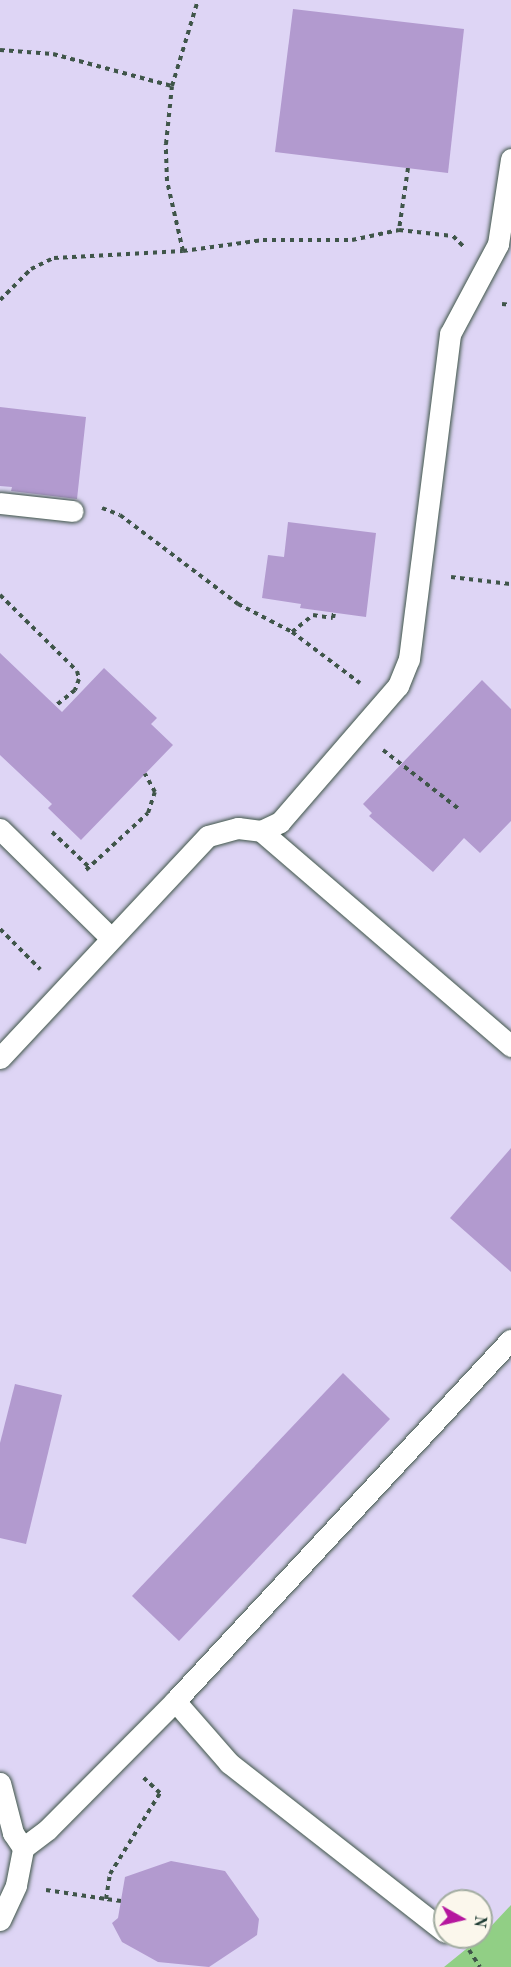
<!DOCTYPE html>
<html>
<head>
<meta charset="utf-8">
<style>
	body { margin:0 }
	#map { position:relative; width:511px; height:1967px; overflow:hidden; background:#f3ddbf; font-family:"Old Standard TT",serif }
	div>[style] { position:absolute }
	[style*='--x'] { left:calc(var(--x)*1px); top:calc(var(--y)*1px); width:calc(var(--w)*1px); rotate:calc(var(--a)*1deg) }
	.built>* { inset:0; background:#ded5f5 }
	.green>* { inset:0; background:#91cf85 }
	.building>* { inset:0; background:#b29acf }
	.path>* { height:4px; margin-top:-2px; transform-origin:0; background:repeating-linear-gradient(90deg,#3f5549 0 4.5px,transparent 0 9px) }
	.roads { filter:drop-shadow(0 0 2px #3f5549) drop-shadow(0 0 2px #3f5549) }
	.lane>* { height:21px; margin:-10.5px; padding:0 10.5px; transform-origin:10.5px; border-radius:10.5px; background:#fff }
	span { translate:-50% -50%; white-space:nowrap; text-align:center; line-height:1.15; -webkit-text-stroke:6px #fbf7ec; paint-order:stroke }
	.north { position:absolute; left:433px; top:1889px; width:60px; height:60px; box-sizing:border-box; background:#fbf7ec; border:2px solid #a3ada2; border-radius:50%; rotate:98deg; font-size:16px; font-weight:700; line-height:24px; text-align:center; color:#1f3d34 }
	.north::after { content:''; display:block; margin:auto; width:21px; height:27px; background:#b5179e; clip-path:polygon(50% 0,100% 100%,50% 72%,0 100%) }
</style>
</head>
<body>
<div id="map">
	<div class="built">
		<div style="clip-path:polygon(evenodd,0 0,511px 0,511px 1967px,0 1967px,0 0,445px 1901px,481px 1901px,481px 1937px,445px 1937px,445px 1901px)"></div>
	</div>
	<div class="green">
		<div style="clip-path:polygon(511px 1905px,511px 1967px,444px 1967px,481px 1937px)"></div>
	</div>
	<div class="building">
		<div style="clip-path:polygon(293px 9px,464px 29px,448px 173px,275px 152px)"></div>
		<div style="clip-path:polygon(0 407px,86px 417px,77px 499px,11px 491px,12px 487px,0 486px)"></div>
		<div style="clip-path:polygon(288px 522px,376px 533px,366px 617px,300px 608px,301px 604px,262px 598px,268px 555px,284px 557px)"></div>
		<div style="clip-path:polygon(0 653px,62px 712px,104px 668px,157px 718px,151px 724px,173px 745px,81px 840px,48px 808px,52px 804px,0 755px)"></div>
		<div style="clip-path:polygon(482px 680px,511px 709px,511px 821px,480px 853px,464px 838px,433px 872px,369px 816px,372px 813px,363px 804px)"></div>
		<div style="clip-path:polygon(511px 1148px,511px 1272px,450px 1218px)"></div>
		<div style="clip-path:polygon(343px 1373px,390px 1419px,179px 1641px,132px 1596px)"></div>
		<div style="clip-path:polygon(15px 1384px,62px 1395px,26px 1544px,0 1538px,0 1443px)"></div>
		<div style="clip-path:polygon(171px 1861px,225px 1871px,259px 1919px,257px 1935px,209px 1967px,158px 1962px,122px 1942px,112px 1923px,118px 1918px,125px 1877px)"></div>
	</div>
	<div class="path">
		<div style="--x:0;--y:50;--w:53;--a:4.3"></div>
		<div style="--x:53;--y:54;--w:123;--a:15.1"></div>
		<div style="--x:408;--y:168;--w:63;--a:98.3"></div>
		<div style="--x:399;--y:230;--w:54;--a:6.3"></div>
		<div style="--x:453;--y:236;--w:14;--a:45"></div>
		<div style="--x:183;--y:251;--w:81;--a:-7.8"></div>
		<div style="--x:263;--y:240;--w:89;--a:0"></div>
		<div style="--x:352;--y:240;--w:48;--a:-12"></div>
		<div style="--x:0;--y:300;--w:44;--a:-45"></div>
		<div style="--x:31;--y:269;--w:25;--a:-26"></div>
		<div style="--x:54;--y:258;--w:129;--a:-3.1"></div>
		<div style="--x:183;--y:251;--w:72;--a:-102.9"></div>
		<div style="--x:167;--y:181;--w:37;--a:-92"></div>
		<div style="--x:166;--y:144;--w:58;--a:-84.1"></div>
		<div style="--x:172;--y:86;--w:90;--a:-73.2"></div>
		<div style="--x:502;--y:304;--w:9;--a:6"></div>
		<div style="--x:102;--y:508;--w:19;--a:21"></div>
		<div style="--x:120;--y:515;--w:148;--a:37"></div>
		<div style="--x:238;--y:604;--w:61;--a:27.4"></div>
		<div style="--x:292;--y:632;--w:85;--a:36.9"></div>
		<div style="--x:451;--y:577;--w:60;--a:6.7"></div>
		<div style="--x:0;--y:595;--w:108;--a:44.6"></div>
		<div style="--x:77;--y:671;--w:8;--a:76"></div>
		<div style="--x:79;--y:679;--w:12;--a:110"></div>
		<div style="--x:75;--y:690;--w:26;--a:141"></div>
		<div style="--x:292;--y:632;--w:27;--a:-39"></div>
		<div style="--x:313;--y:615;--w:20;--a:9"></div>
		<div style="--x:333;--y:618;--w:5;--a:-79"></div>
		<div style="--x:383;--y:750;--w:98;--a:37.9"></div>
		<div style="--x:52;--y:832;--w:51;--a:43.4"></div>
		<div style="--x:86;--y:870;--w:84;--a:-42.6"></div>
		<div style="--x:148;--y:813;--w:22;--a:-72"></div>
		<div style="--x:155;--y:792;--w:21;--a:-119"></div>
		<div style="--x:0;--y:929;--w:57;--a:45"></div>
		<div style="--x:46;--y:1890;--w:61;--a:8.5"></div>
		<div style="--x:121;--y:1901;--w:15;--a:-172"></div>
		<div style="--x:106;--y:1899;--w:25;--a:-81"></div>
		<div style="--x:110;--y:1874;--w:95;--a:-58.3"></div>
		<div style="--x:160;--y:1793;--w:23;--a:-137"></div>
		<div style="--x:469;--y:1950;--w:20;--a:57"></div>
	</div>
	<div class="roads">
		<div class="lane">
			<div style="--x:0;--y:503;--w:73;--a:6.3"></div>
			<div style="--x:0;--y:829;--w:154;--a:44.5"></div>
			<div style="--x:261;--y:831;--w:330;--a:40.7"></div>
			<div style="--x:0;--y:1058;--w:304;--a:-46.9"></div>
			<div style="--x:208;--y:836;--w:31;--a:-15"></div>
			<div style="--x:238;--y:828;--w:23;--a:7"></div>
			<div style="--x:261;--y:831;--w:21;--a:-25"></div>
			<div style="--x:280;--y:822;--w:180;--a:-49.1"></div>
			<div style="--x:398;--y:686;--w:29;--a:-68"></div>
			<div style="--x:409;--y:659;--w:328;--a:-82.8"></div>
			<div style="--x:450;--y:334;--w:102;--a:-61.9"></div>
			<div style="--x:498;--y:244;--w:86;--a:-81.3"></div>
			<div style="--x:175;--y:1701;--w:82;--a:48.9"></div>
			<div style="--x:229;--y:1763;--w:274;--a:38"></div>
			<div style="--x:0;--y:1783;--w:52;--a:75.4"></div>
			<div style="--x:13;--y:1833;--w:18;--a:56"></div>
			<div style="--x:0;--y:1920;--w:38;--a:-65"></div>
			<div style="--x:16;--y:1885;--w:38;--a:-79"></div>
			<div style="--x:23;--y:1848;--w:31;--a:-37"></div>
			<div style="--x:48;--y:1829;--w:180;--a:-45.2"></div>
			<div style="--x:175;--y:1701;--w:493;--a:-47.1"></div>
		</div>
	</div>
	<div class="north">N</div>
</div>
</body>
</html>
